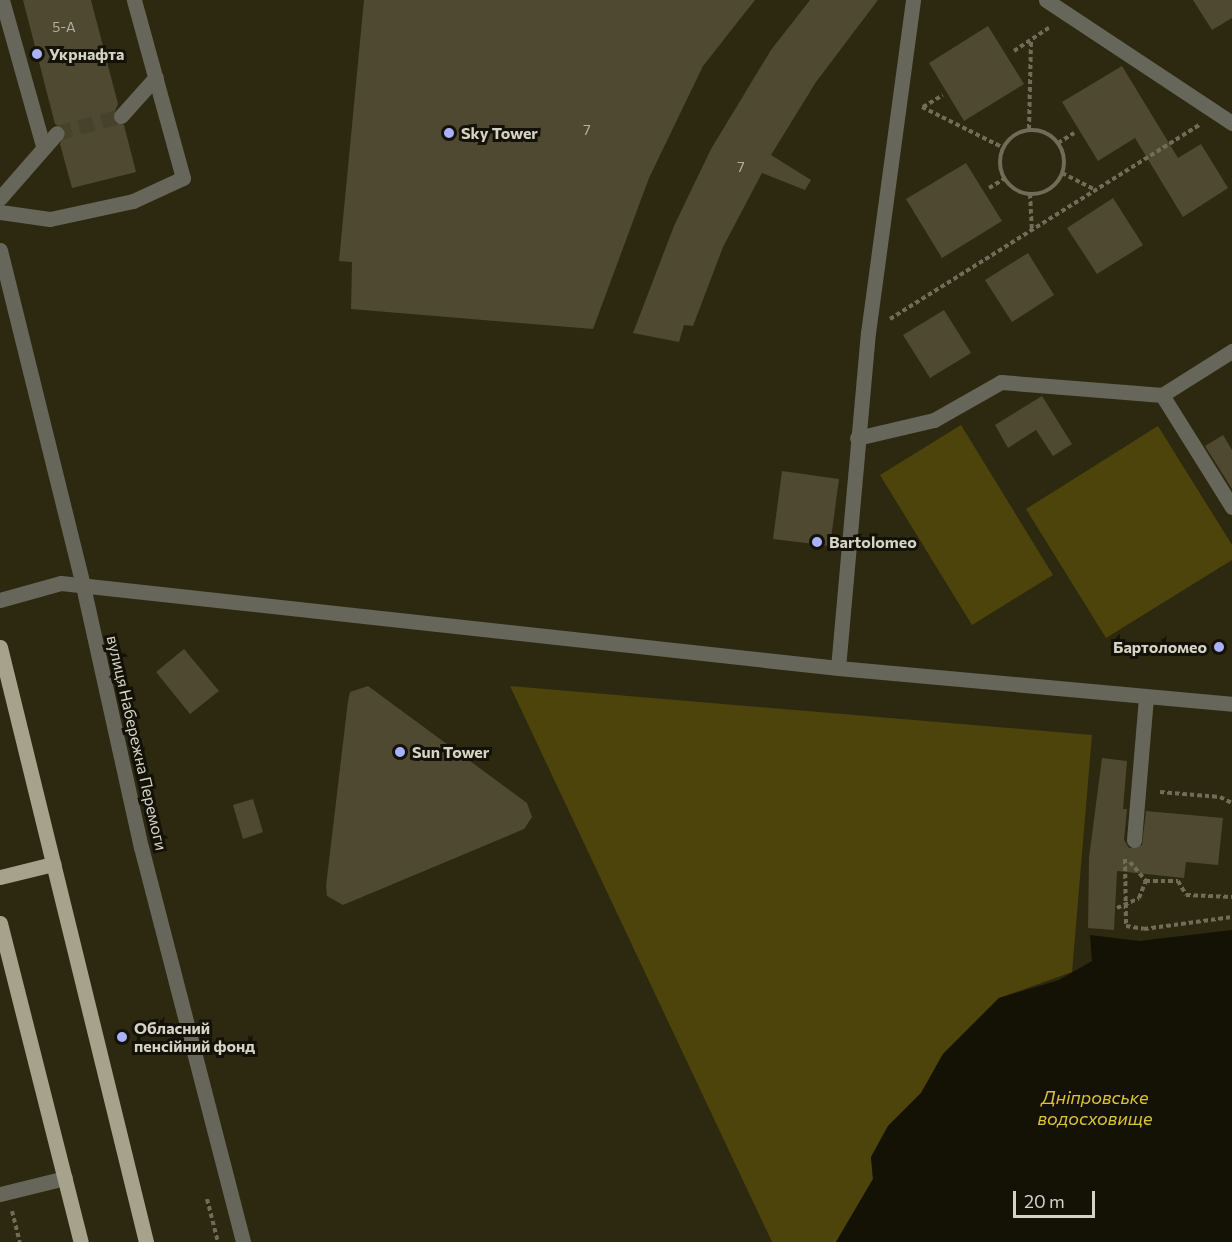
<!DOCTYPE html>
<html>
<head>
<meta charset="utf-8">
<style>
	body { margin:0 }
	#map { position:relative; width:1232px; height:1242px; overflow:hidden; background:#2d2911; font-family:Commissioner,sans-serif }
	div>[style] { position:absolute }
	[style*='--x'] { left:calc(var(--x)*1px); top:calc(var(--y)*1px); width:calc(var(--w)*1px); rotate:calc(var(--a)*1deg) }
	.green>* { inset:0; background:#4d440b }
	.water>* { inset:0; background:#141105 }
	.building>* { inset:0; background:#4e4930 }
	.minor-tunnel>* { height:15px; margin-top:-7.5px; transform-origin:0; background:repeating-linear-gradient(90deg,#46422c 0 15px,transparent 0 23px) }
	.path>* { height:4px; margin-top:-2px; transform-origin:0; background:repeating-linear-gradient(90deg,#6f6c57 0 4.5px,transparent 0 7.5px) }
	.path>.ring { margin:-2px; padding:0; box-sizing:content-box; background:none; border:4px solid #6f6c57; border-radius:50% }
	.minor>* { height:15px; margin:-7.5px; padding:0 7.5px; transform-origin:7.5px; border-radius:7.5px; background:#67665a }
	.major>* { height:15px; margin:-7.5px; padding:0 7.5px; transform-origin:7.5px; border-radius:7.5px; background:#a6a28b }
	.dots>* { width:16px; height:16px; translate:-50% -50%; box-sizing:border-box; border:3px solid #141208; border-radius:50% }
	span { translate:-50% -50%; white-space:nowrap; text-align:center; line-height:1.15; -webkit-text-stroke:6px #141208; paint-order:stroke }
	.number-label { font-size:14px; color:#b3b09f }
	.number-label span { -webkit-text-stroke-width:0 }
	.poi-label { font-size:16px; color:#d5d3c4; font-weight:700 }
	.left { translate:0 -50%; text-align:left }
	.right { translate:-100% -50%; text-align:right }
	.street-label { font-size:16px; color:#d5d3c4 }
	.water-label { font-size:18px; color:#dcc335; font-style:italic }
	.scale { position:absolute; left:1013px; top:1191px; width:82px; height:27px; box-sizing:border-box; border:3px solid #d5d3c4; border-top:0; padding-left:8px; font-size:18px; line-height:21px; white-space:nowrap; color:#d5d3c4; -webkit-text-stroke:4px #141208; paint-order:stroke }
</style>
</head>
<body>
<div id="map">
	<div class="green">
		<div style="clip-path:polygon(961px 425px,1053px 575px,972px 625px,880px 475px)"></div>
		<div style="clip-path:polygon(1158px 426px,1232px 545px,1232px 560px,1106px 638px,1026px 509px)"></div>
		<div style="clip-path:polygon(510px 686px,1092px 735px,1072px 972px,999px 998px,943px 1054px,921px 1093px,888px 1126px,871px 1157px,873px 1179px,836px 1242px,772px 1242px)"></div>
	</div>
	<div class="water">
		<div style="clip-path:polygon(1232px 930px,1232px 1242px,836px 1242px,873px 1179px,871px 1157px,888px 1126px,921px 1093px,943px 1054px,999px 998px,1059px 980px,1092px 961px,1090px 935px,1139px 941px)"></div>
	</div>
	<div class="building">
		<div style="clip-path:polygon(23px 0,91px 0,118px 104px,112px 118px,124px 125px,136px 172px,72px 188px,60px 144px,66px 130px,55px 124px)"></div>
		<div style="clip-path:polygon(364px 0,755px 0,703px 66px,649px 178px,593px 329px,351px 309px,352px 262px,339px 261px)"></div>
		<div style="clip-path:polygon(810px 0,878px 0,816px 82px,771px 155px,811px 180px,805px 190px,762px 173px,723px 247px,693px 326px,684px 325px,679px 342px,633px 333px,674px 226px,711px 149px,771px 50px)"></div>
		<div style="clip-path:polygon(1193px 0,1232px 0,1232px 18px,1212px 30px)"></div>
		<div style="clip-path:polygon(988px 26px,1024px 84px,964px 121px,929px 63px)"></div>
		<div style="clip-path:polygon(1122px 66px,1178px 158px,1201px 144px,1228px 188px,1183px 217px,1135px 138px,1098px 161px,1062px 102px)"></div>
		<div style="clip-path:polygon(966px 163px,1002px 221px,942px 258px,906px 199px)"></div>
		<div style="clip-path:polygon(1113px 198px,1143px 245px,1097px 274px,1067px 228px)"></div>
		<div style="clip-path:polygon(1028px 253px,1054px 295px,1012px 322px,985px 280px)"></div>
		<div style="clip-path:polygon(944px 310px,971px 353px,930px 378px,903px 335px)"></div>
		<div style="clip-path:polygon(1042px 396px,1072px 444px,1053px 456px,1036px 430px,1008px 448px,995px 425px)"></div>
		<div style="clip-path:polygon(1223px 435px,1232px 450px,1232px 489px,1205px 446px)"></div>
		<div style="clip-path:polygon(782px 471px,839px 479px,830px 546px,773px 539px)"></div>
		<div style="clip-path:polygon(184px 649px,219px 691px,190px 714px,156px 672px)"></div>
		<div style="clip-path:polygon(368px 686px,527px 803px,532px 817px,524px 829px,343px 905px,327px 896px,326px 886px,348px 701px,350px 692px)"></div>
		<div style="clip-path:polygon(1102px 758px,1127px 761px,1123px 809px,1127px 809px,1124px 840px,1129px 848px,1142px 845px,1146px 811px,1223px 818px,1218px 865px,1186px 862px,1184px 878px,1117px 871px,1114px 930px,1088px 928px,1089px 858px)"></div>
		<div style="clip-path:polygon(253px 799px,263px 832px,243px 839px,233px 805px)"></div>
	</div>
	<div class="minor-tunnel">
		<div style="--x:57;--y:133;--w:66;--a:-14.9"></div>
	</div>
	<div class="path">
		<div style="--x:1014;--y:51;--w:43;--a:-33.7"></div>
		<div style="--x:922;--y:107;--w:89;--a:26.6"></div>
		<div style="--x:923;--y:107;--w:23;--a:-31"></div>
		<div style="--x:1029;--y:129;--w:89;--a:-88.7"></div>
		<div class="ring" style="left:1000px;top:130px;width:60px;height:60px"></div>
		<div style="--x:1058;--y:143;--w:19;--a:-32"></div>
		<div style="--x:1062;--y:173;--w:37;--a:27"></div>
		<div style="--x:989;--y:188;--w:17;--a:-31"></div>
		<div style="--x:1030;--y:194;--w:35;--a:87"></div>
		<div style="--x:890;--y:319;--w:365;--a:-32.1"></div>
		<div style="--x:1160;--y:792;--w:60;--a:4.8"></div>
		<div style="--x:1220;--y:797;--w:13;--a:27"></div>
		<div style="--x:1125;--y:859;--w:67;--a:89.1"></div>
		<div style="--x:1126;--y:926;--w:18;--a:9"></div>
		<div style="--x:1144;--y:929;--w:89;--a:-7.8"></div>
		<div style="--x:1130;--y:862;--w:25;--a:50"></div>
		<div style="--x:1146;--y:881;--w:32;--a:0"></div>
		<div style="--x:1178;--y:881;--w:16;--a:60"></div>
		<div style="--x:1186;--y:895;--w:46;--a:2.5"></div>
		<div style="--x:1117;--y:908;--w:24;--a:-24"></div>
		<div style="--x:1139;--y:898;--w:18;--a:-68"></div>
		<div style="--x:207;--y:1199;--w:44;--a:75.7"></div>
		<div style="--x:12;--y:1211;--w:32;--a:76"></div>
	</div>
	<div class="minor">
		<div style="--x:2;--y:0;--w:152;--a:74.3"></div>
		<div style="--x:1046;--y:0;--w:223;--a:33.5"></div>
		<div style="--x:121;--y:116;--w:52;--a:-48.1"></div>
		<div style="--x:0;--y:198;--w:86;--a:-48.8"></div>
		<div style="--x:0;--y:212;--w:50;--a:8"></div>
		<div style="--x:50;--y:219;--w:85;--a:-12.2"></div>
		<div style="--x:133;--y:201;--w:55;--a:-24.7"></div>
		<div style="--x:183;--y:178;--w:185;--a:-105.4"></div>
		<div style="--x:0;--y:250;--w:346;--a:76.1"></div>
		<div style="--x:83;--y:586;--w:267;--a:77.5"></div>
		<div style="--x:141;--y:847;--w:408;--a:75.5"></div>
		<div style="--x:1162;--y:395;--w:132;--a:58"></div>
		<div style="--x:857;--y:438;--w:79;--a:-13.2"></div>
		<div style="--x:934;--y:420;--w:77;--a:-29.6"></div>
		<div style="--x:1001;--y:382;--w:162;--a:4.6"></div>
		<div style="--x:1162;--y:395;--w:83;--a:-32.2"></div>
		<div style="--x:0;--y:600;--w:63;--a:-15.6"></div>
		<div style="--x:61;--y:583;--w:782;--a:6.24"></div>
		<div style="--x:838;--y:668;--w:396;--a:5.2"></div>
		<div style="--x:838;--y:668;--w:336;--a:-84.9"></div>
		<div style="--x:868;--y:333;--w:336;--a:-82.3"></div>
		<div style="--x:1134;--y:840;--w:144;--a:-85.2"></div>
		<div style="--x:0;--y:1194;--w:67;--a:-13.8"></div>
	</div>
	<div class="major">
		<div style="--x:0;--y:647;--w:613;--a:76.21"></div>
		<div style="--x:0;--y:877;--w:55;--a:-13.8"></div>
		<div style="--x:0;--y:923;--w:329;--a:75.8"></div>
	</div>
	<div class="dots">
		<div style="left:37px;top:54px;background:#a9b0fc"></div>
		<div style="left:449px;top:133px;background:#a9b0fc"></div>
		<div style="left:817px;top:542px;background:#a9b0fc"></div>
		<div style="left:1219px;top:647px;background:#a9b0fc"></div>
		<div style="left:400px;top:752px;background:#a9b0fc"></div>
		<div style="left:122px;top:1037px;background:#a9b0fc"></div>
	</div>
	<div class="number-label">
		<span style="left:64px;top:27px">5-А</span>
		<span style="left:587px;top:130px">7</span>
		<span style="left:741px;top:167px">7</span>
	</div>
	<div class="poi-label">
		<span class="left" style="left:49px;top:54px">Укрнафта</span>
		<span class="left" style="left:461px;top:133px">Sky Tower</span>
		<span class="left" style="left:829px;top:542px">Bartolomeo</span>
		<span class="right" style="left:1207px;top:647px">Бартоломео</span>
		<span class="left" style="left:412px;top:752px">Sun Tower</span>
		<span class="left" style="left:134px;top:1037px">Обласний<br>пенсійний фонд</span>
	</div>
	<div class="street-label">
		<span style="left:137px;top:743px;rotate:77deg">вулиця Набережна Перемоги</span>
	</div>
	<div class="water-label">
		<span style="left:1095px;top:1108px">Дніпровське<br>водосховище</span>
	</div>
	<div class="scale">20 m</div>
</div>
</body>
</html>
